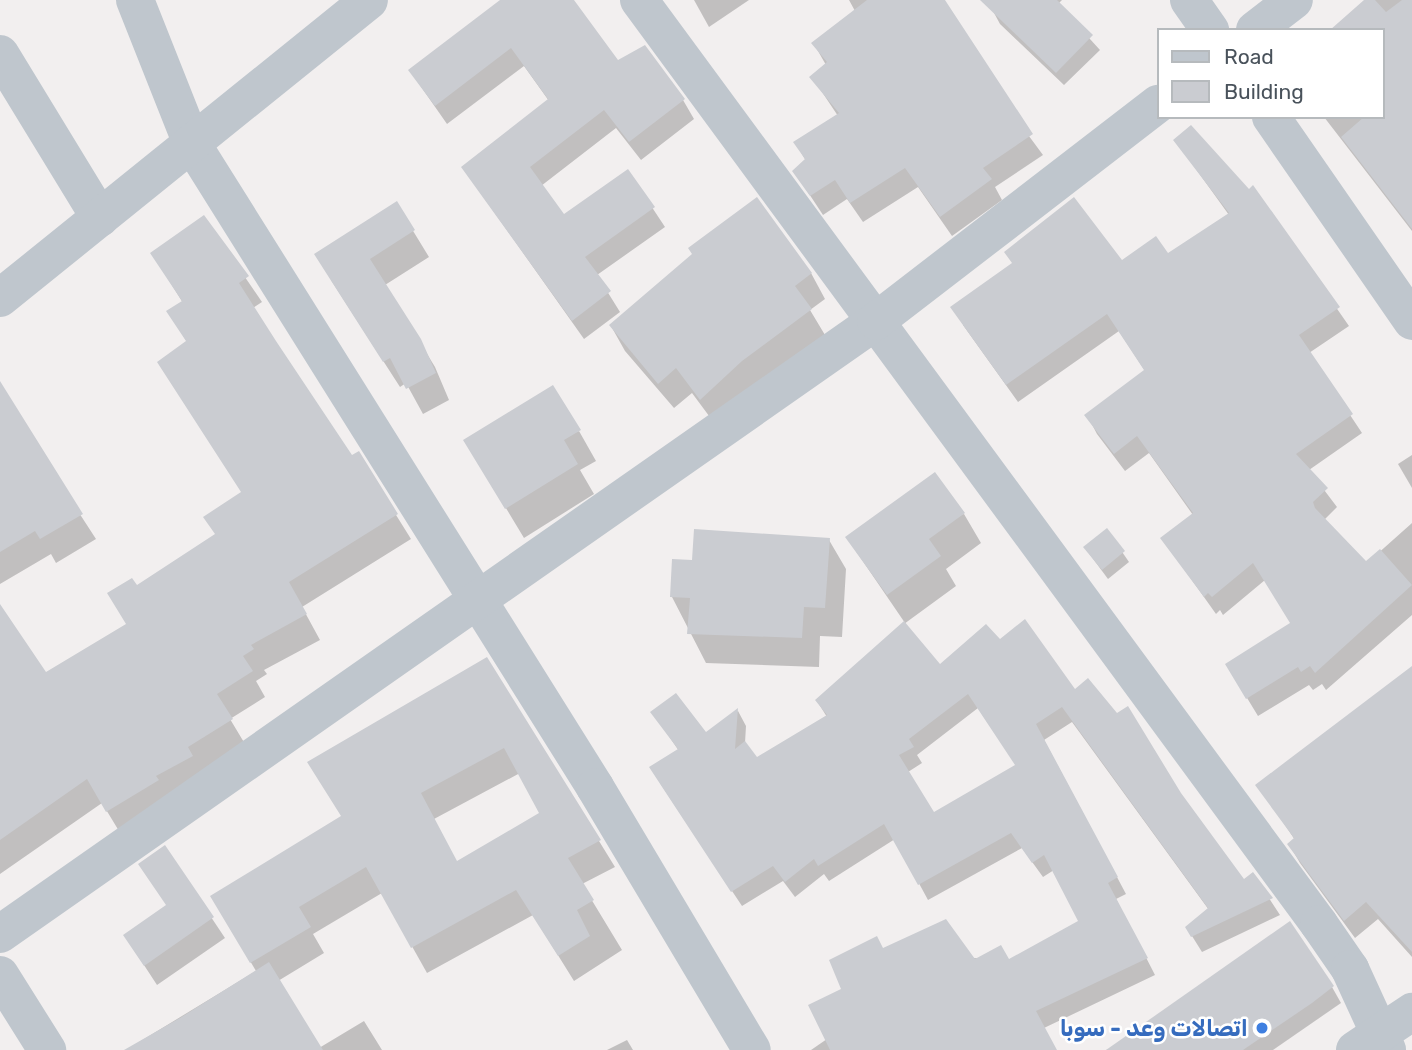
<!DOCTYPE html>
<html>
<head>
<meta charset="utf-8">
<style>
	body { margin:0 }
	#map { position:relative; width:1412px; height:1050px; overflow:hidden; background:#f2efef; font-family:Rubik,Vazirmatn,sans-serif }
	div>[style] { position:absolute }
	[style*='--x'] { left:calc(var(--x)*1px); top:calc(var(--y)*1px); width:calc(var(--w)*1px); rotate:calc(var(--a)*1deg) }
	.shadow>* { inset:0; background:#0003 }
	.building>* { inset:0; background:#caccd1 }
	.minor>* { height:38px; margin:-19px; padding:0 19px; transform-origin:19px; border-radius:19px; background:#bfc6cd }
	.dots>* { width:19px; height:19px; translate:-50% -50%; box-sizing:border-box; border:4px solid #fff; border-radius:50% }
	span { translate:-50% -50%; white-space:nowrap; text-align:center; line-height:1.15; -webkit-text-stroke:5px #fff; paint-order:stroke }
	.shop-label { font-size:23px; color:#366cbe; font-weight:700 }
	.right { translate:-100% -50%; text-align:right }
	.legend { position:absolute; left:1157px; top:28px; width:228px; height:91px; box-sizing:border-box; background:#fff; border:2px solid #b6babd; margin:0; padding:9px 12px; list-style:none; font-size:21px; color:#49525b }
	.legend li { display:flex; align-items:center; gap:14px; height:35px }
	.legend b { width:35px; border:2px solid #b6babd }
</style>
</head>
<body>
<div id="map">
	<div class="shadow">
		<div style="clip-path:polygon(502px 0,569px 0,617px 62px,683px 100px,694px 119px,641px 160px,616px 128px,541px 186px,564px 217px,628px 171px,665px 227px,597px 275px,620px 312px,584px 339px,463px 168px,549px 101px,524px 66px,447px 124px,410px 71px)"></div>
		<div style="clip-path:polygon(694px 0,749px 0,709px 27px)"></div>
		<div style="clip-path:polygon(849px 0,928px 0,1043px 155px,995px 187px,1002px 200px,952px 236px,918px 187px,863px 222px,847px 199px,823px 215px,794px 171px,806px 161px,795px 142px,838px 116px,812px 77px,826px 65px,814px 44px,855px 11px)"></div>
		<div style="clip-path:polygon(1006px 0,1062px 0,1058px 4px,1100px 50px,1064px 85px,1000px 24px,993px 11px)"></div>
		<div style="clip-path:polygon(1368px 0,1412px 0,1412px 231px,1324px 117px,1382px 117px,1382px 30px)"></div>
		<div style="clip-path:polygon(1175px 140px,1249px 191px,1253px 188px,1349px 326px,1309px 353px,1362px 433px,1309px 470px,1337px 507px,1324px 520px,1366px 564px,1412px 523px,1412px 615px,1326px 690px,1322px 684px,1313px 690px,1309px 685px,1258px 716px,1227px 665px,1292px 624px,1265px 580px,1223px 615px,1220px 610px,1216px 614px,1162px 538px,1193px 515px,1149px 453px,1125px 471px,1097px 434px,1087px 415px,1145px 371px,1119px 331px,1018px 402px,963px 325px,1122px 262px,1167px 256px,1229px 215px)"></div>
		<div style="clip-path:polygon(396px 203px,429px 257px,385px 285px,435px 367px,449px 400px,423px 414px,406px 383px,400px 387px,331px 280px)"></div>
		<div style="clip-path:polygon(204px 217px,262px 302px,253px 308px,352px 458px,358px 454px,411px 539px,302px 607px,320px 640px,264px 670px,267px 674px,256px 681px,265px 697px,230px 719px,245px 744px,122px 836px,102px 803px,0 874px,0 607px,46px 674px,128px 624px,136px 588px,216px 536px,242px 493px,187px 342px,169px 312px,183px 303px,152px 253px)"></div>
		<div style="clip-path:polygon(811px 273px,825px 299px,810px 310px,825px 335px,715px 424px,692px 393px,674px 408px,625px 351px,611px 326px)"></div>
		<div style="clip-path:polygon(0 391px,96px 539px,56px 563px,51px 554px,0 584px)"></div>
		<div style="clip-path:polygon(579px 431px,596px 461px,580px 470px,594px 494px,524px 538px,483px 470px)"></div>
		<div style="clip-path:polygon(1412px 455px,1412px 488px,1398px 464px)"></div>
		<div style="clip-path:polygon(evenodd,964px 514px,981px 543px,946px 569px,956px 586px,904px 624px,940px 666px,1000px 641px,1074px 692px,1180px 794px,1244px 881px,1253px 874px,1280px 915px,1202px 952px,1187px 928px,1209px 910px,1072px 722px,1044px 740px,1126px 894px,1116px 899px,1155px 975px,1044px 1028px,1056px 1050px,811px 1050px,827px 1039px,843px 990px,883px 950px,1009px 961px,1080px 922px,1054px 870px,1043px 877px,1022px 848px,928px 900px,895px 839px,829px 881px,824px 874px,795px 897px,783px 881px,742px 906px,660px 783px,679px 751px,653px 713px,705px 734px,738px 711px,746px 726px,745px 743px,757px 759px,827px 717px,817px 701px,905px 623px,847px 538px,964px 514px,978px 708px,1017px 766px,934px 814px,908px 772px,922px 763px,917px 755px,978px 708px)"></div>
		<div style="clip-path:polygon(1107px 530px,1129px 562px,1108px 579px,1085px 548px)"></div>
		<div style="clip-path:polygon(829px 540px,846px 569px,842px 637px,820px 636px,819px 667px,706px 663px,672px 597px,694px 562px)"></div>
		<div style="clip-path:polygon(evenodd,487px 659px,615px 867px,582px 884px,622px 950px,574px 981px,533px 915px,427px 973px,382px 893px,313px 934px,324px 953px,278px 981px,319px 1048px,364px 1021px,382px 1050px,126px 1050px,256px 971px,227px 922px,342px 818px,487px 659px,520px 773px,541px 814px,457px 863px,434px 819px,520px 773px)"></div>
		<div style="clip-path:polygon(1412px 675px,1412px 957px,1378px 919px,1355px 938px,1300px 863px,1289px 844px,1295px 840px,1258px 785px)"></div>
		<div style="clip-path:polygon(165px 848px,225px 938px,157px 985px,125px 936px,167px 906px)"></div>
		<div style="clip-path:polygon(1332px 987px,1341px 1003px,1273px 1050px,1106px 1050px)"></div>
		<div style="clip-path:polygon(627px 1040px,633px 1050px,607px 1050px)"></div>
	</div>
	<div class="building">
		<div style="clip-path:polygon(500px 0,574px 0,618px 60px,645px 45px,685px 99px,629px 142px,604px 110px,530px 167px,564px 214px,628px 169px,655px 207px,585px 257px,611px 291px,572px 321px,461px 167px,548px 99px,511px 48px,435px 106px,408px 70px)"></div>
		<div style="clip-path:polygon(867px 0,945px 0,1033px 134px,983px 168px,992px 179px,940px 217px,905px 168px,850px 203px,835px 180px,810px 196px,792px 171px,805px 159px,793px 142px,839px 113px,809px 77px,827px 62px,811px 43px)"></div>
		<div style="clip-path:polygon(980px 0,1057px 0,1093px 35px,1056px 73px)"></div>
		<div style="clip-path:polygon(1364px 0,1375px 0,1386px 12px,1402px 0,1412px 0,1412px 229px,1341px 137px,1364px 117px,1382px 117px,1382px 30px,1330px 30px)"></div>
		<div style="clip-path:polygon(1191px 125px,1249px 189px,1253px 185px,1340px 307px,1299px 335px,1353px 414px,1296px 454px,1328px 488px,1313px 502px,1315px 508px,1366px 561px,1380px 549px,1412px 585px,1315px 673px,1310px 666px,1301px 672px,1298px 667px,1246px 699px,1225px 664px,1290px 623px,1253px 563px,1212px 597px,1208px 593px,1204px 597px,1160px 538px,1193px 513px,1137px 436px,1114px 454px,1084px 415px,1144px 370px,1107px 314px,1006px 385px,950px 307px,1012px 263px,1004px 252px,1074px 197px,1122px 260px,1156px 236px,1168px 253px,1229px 213px,1173px 140px)"></div>
		<div style="clip-path:polygon(757px 197px,812px 273px,795px 286px,812px 309px,742px 361px,700px 400px,676px 368px,658px 384px,609px 325px,692px 254px,688px 248px)"></div>
		<div style="clip-path:polygon(397px 201px,415px 230px,370px 259px,421px 339px,436px 373px,406px 389px,390px 358px,383px 362px,314px 254px)"></div>
		<div style="clip-path:polygon(204px 215px,249px 276px,239px 283px,276px 341px,352px 455px,359px 451px,398px 514px,289px 582px,307px 614px,251px 645px,254px 649px,243px 656px,253px 671px,217px 694px,233px 719px,188px 747px,193px 756px,156px 776px,159px 780px,106px 812px,87px 779px,0 840px,0 604px,46px 672px,126px 624px,107px 593px,132px 578px,137px 585px,215px 534px,203px 517px,241px 492px,157px 362px,186px 341px,166px 311px,182px 301px,150px 253px)"></div>
		<div style="clip-path:polygon(0 381px,83px 514px,40px 539px,35px 531px,0 552px)"></div>
		<div style="clip-path:polygon(553px 385px,581px 430px,564px 440px,578px 464px,505px 509px,463px 440px)"></div>
		<div style="clip-path:polygon(935px 472px,965px 513px,929px 539px,941px 556px,887px 595px,845px 537px)"></div>
		<div style="clip-path:polygon(1107px 528px,1125px 551px,1102px 570px,1083px 547px)"></div>
		<div style="clip-path:polygon(694px 529px,830px 538px,825px 608px,804px 607px,802px 638px,687px 634px,690px 598px,670px 597px,672px 559px,692px 560px)"></div>
		<div style="clip-path:polygon(evenodd,1025px 619px,1075px 689px,1088px 678px,1117px 713px,1128px 706px,1181px 793px,1244px 879px,1253px 872px,1273px 898px,1191px 937px,1185px 927px,1208px 908px,1062px 707px,1036px 724px,1118px 877px,1108px 883px,1148px 958px,1036px 1011px,1057px 1050px,830px 1050px,808px 1005px,841px 989px,829px 960px,877px 936px,883px 948px,946px 919px,975px 959px,1001px 945px,1009px 959px,1078px 921px,1044px 855px,1032px 863px,1011px 833px,918px 885px,884px 824px,818px 866px,814px 859px,785px 882px,773px 866px,731px 892px,649px 767px,678px 749px,650px 712px,676px 693px,706px 732px,738px 708px,735px 749px,745px 741px,757px 757px,827px 715px,815px 700px,904px 621px,940px 664px,986px 624px,1000px 639px,1025px 619px,968px 694px,1015px 765px,934px 812px,899px 755px,914px 747px,909px 739px,968px 694px)"></div>
		<div style="clip-path:polygon(evenodd,487px 657px,601px 840px,568px 858px,594px 900px,577px 910px,590px 936px,558px 956px,516px 890px,411px 948px,366px 867px,299px 907px,311px 927px,250px 963px,210px 896px,341px 816px,307px 762px,487px 657px,504px 748px,539px 813px,457px 861px,421px 793px,504px 748px)"></div>
		<div style="clip-path:polygon(1412px 666px,1412px 952px,1366px 902px,1344px 921px,1287px 844px,1294px 838px,1255px 785px)"></div>
		<div style="clip-path:polygon(165px 845px,214px 917px,144px 966px,123px 935px,166px 905px,138px 864px)"></div>
		<div style="clip-path:polygon(1290px 921px,1334px 986px,1312px 1003px,1243px 1050px,1106px 1050px)"></div>
		<div style="clip-path:polygon(269px 962px,323px 1050px,124px 1050px,180px 1018px)"></div>
	</div>
	<div class="minor">
		<div style="--x:135;--y:0;--w:155;--a:68.4"></div>
		<div style="--x:192;--y:144;--w:759;--a:57.92"></div>
		<div style="--x:595;--y:787;--w:306;--a:59.2"></div>
		<div style="--x:639;--y:0;--w:1147;--a:53.65"></div>
		<div style="--x:1319;--y:924;--w:55;--a:55.4"></div>
		<div style="--x:1350;--y:969;--w:89;--a:65.4"></div>
		<div style="--x:1189;--y:0;--w:37;--a:55"></div>
		<div style="--x:1255;--y:30;--w:49;--a:-37.6"></div>
		<div style="--x:0;--y:54;--w:192;--a:58.6"></div>
		<div style="--x:1271;--y:117;--w:248;--a:55.3"></div>
		<div style="--x:0;--y:298;--w:474;--a:-38.9"></div>
		<div style="--x:0;--y:934;--w:1069;--a:-34.98"></div>
		<div style="--x:876;--y:321;--w:356;--a:-37.6"></div>
		<div style="--x:0;--y:975;--w:89;--a:57.9"></div>
		<div style="--x:1355;--y:1050;--w:69;--a:-33.7"></div>
	</div>
	<div class="dots">
		<div style="left:1262px;top:1028px;background:#3f7fe0"></div>
	</div>
	<div class="shop-label">
		<span class="right" style="left:1248px;top:1028px">اتصالات وعد - سوبا</span>
	</div>
	<ul class="legend">
	<li><b style="height:9px;background:#bfc6cd"></b>Road</li>
	<li><b style="height:19px;background:#caccd1"></b>Building</li>
	</ul>
</div>
</body>
</html>
